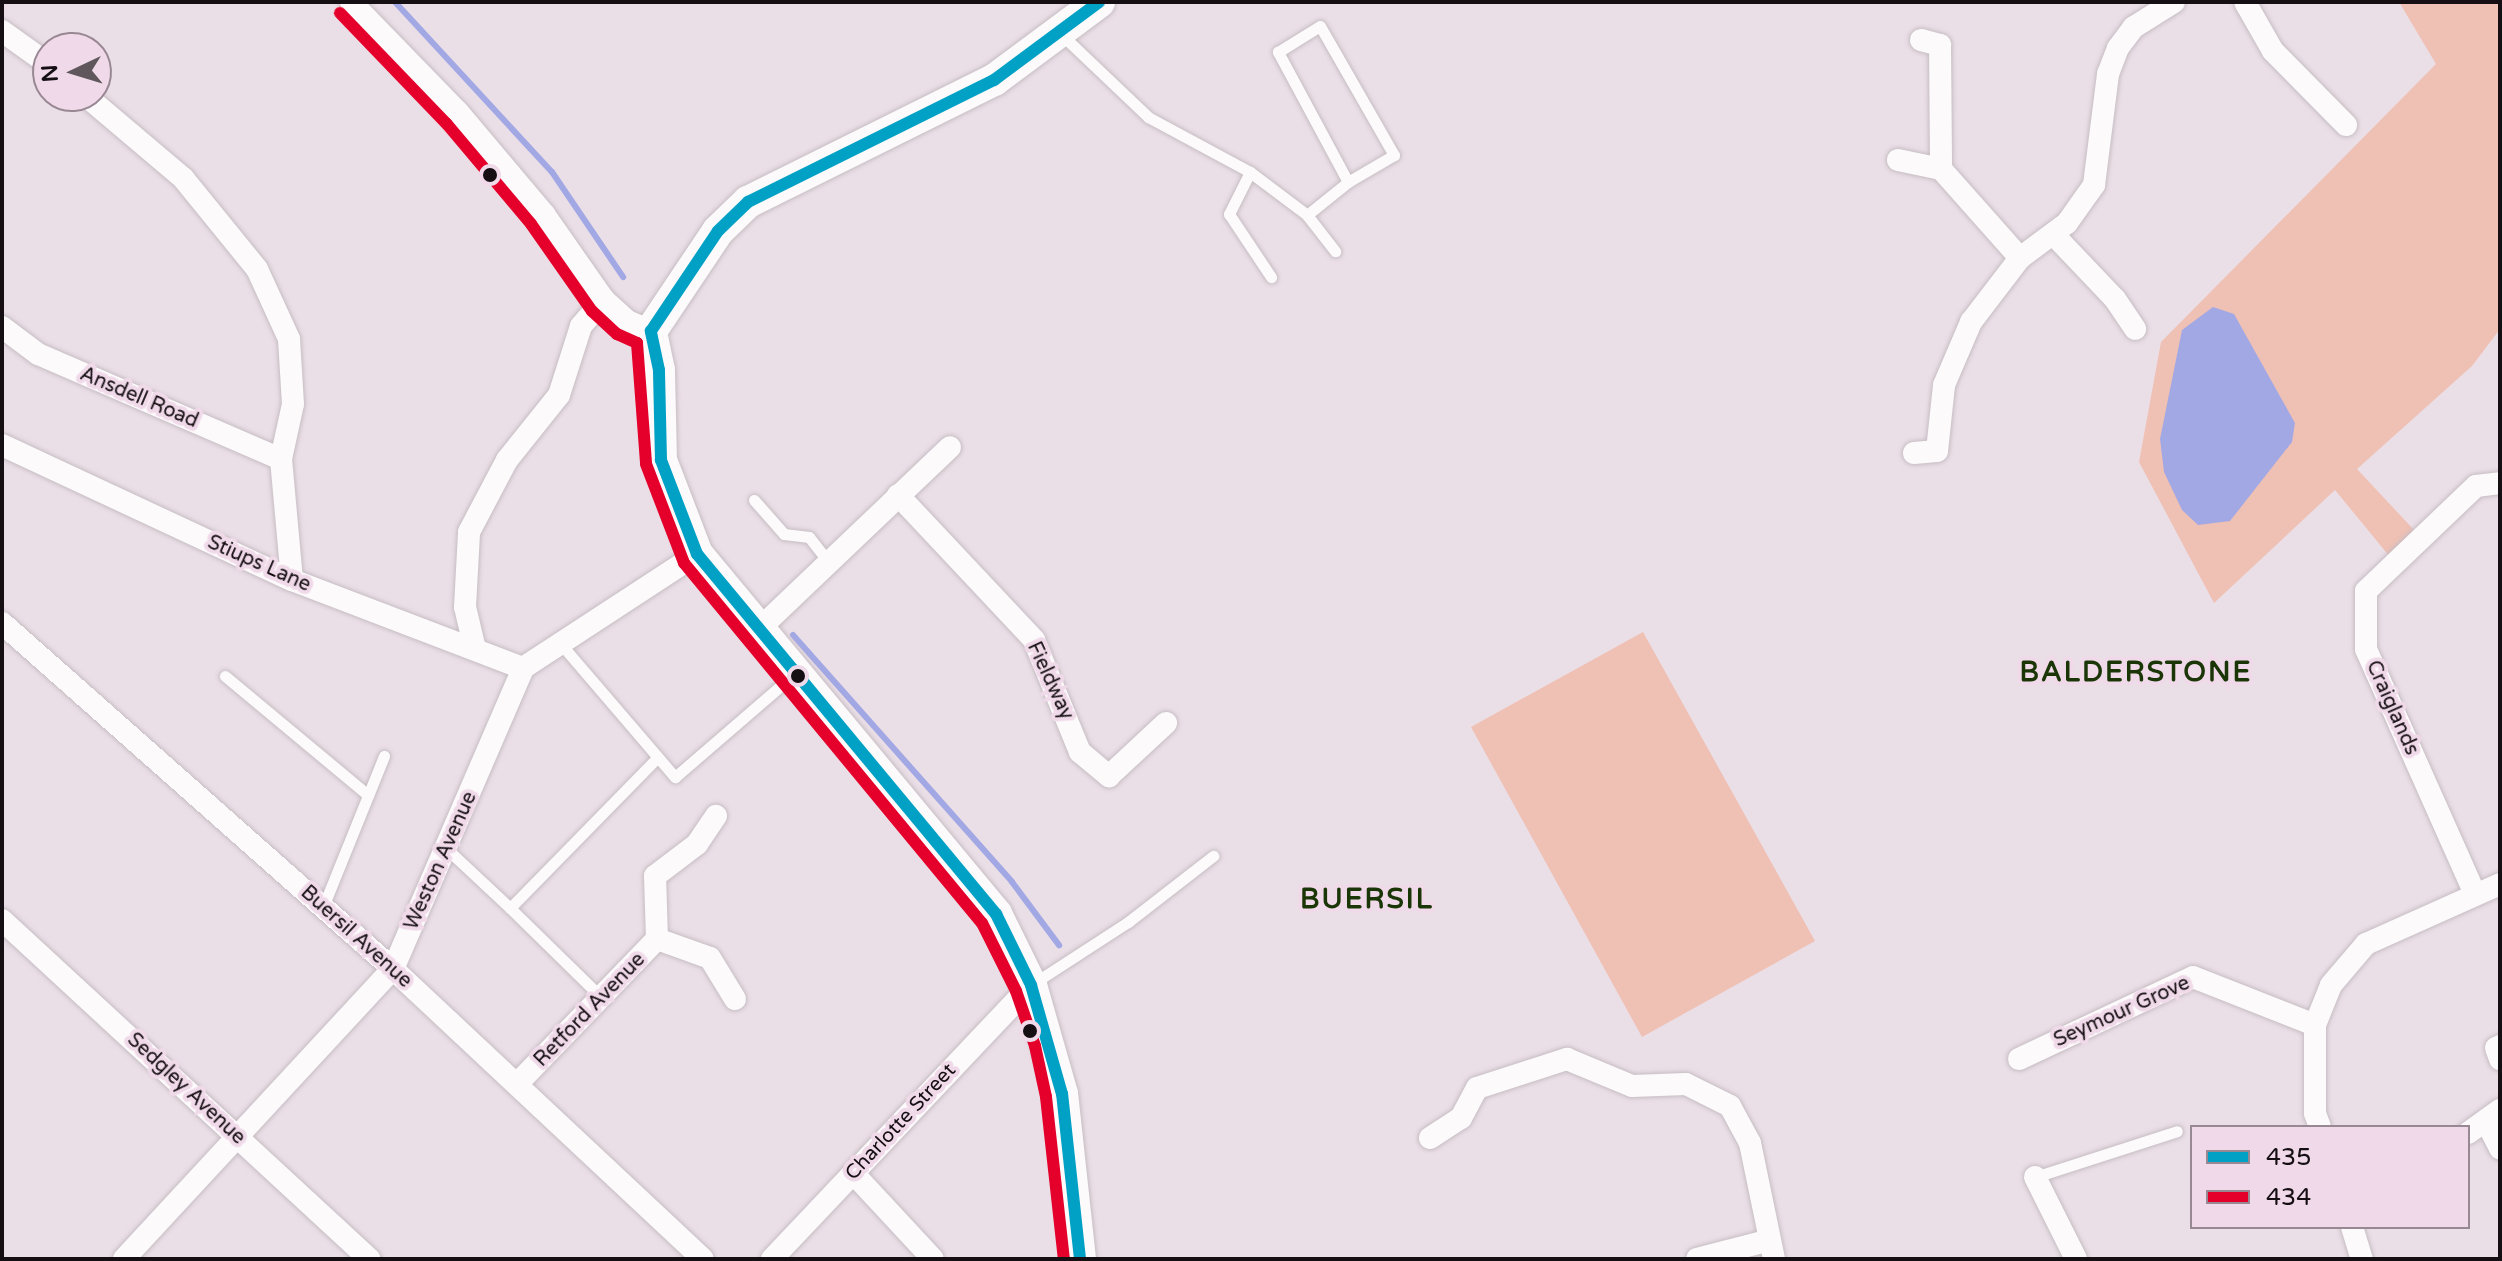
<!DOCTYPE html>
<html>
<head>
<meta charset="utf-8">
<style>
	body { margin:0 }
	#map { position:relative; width:2502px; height:1261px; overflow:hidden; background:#ebdfe7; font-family:"Varela Round",sans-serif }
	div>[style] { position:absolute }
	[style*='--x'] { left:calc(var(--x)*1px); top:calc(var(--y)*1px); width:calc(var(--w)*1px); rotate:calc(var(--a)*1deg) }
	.green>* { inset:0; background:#efc0b4 }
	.water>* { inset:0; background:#a2a8e4 }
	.stream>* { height:6px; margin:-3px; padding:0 3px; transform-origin:3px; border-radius:3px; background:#a2a8e4 }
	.roads { filter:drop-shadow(0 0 2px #c6bdc3) drop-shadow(0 0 2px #c6bdc3) }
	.lane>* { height:11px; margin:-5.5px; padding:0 5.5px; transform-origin:5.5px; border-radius:5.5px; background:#fcfafb }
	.street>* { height:22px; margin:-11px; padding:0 11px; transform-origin:11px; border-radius:11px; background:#fcfafb }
	.secondary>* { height:32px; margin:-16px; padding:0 16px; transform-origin:16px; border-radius:16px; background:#fcfafb }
	.bus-1>* { height:12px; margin:-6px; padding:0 6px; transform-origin:6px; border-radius:6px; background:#01a1c5 }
	.bus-2>* { height:12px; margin:-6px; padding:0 6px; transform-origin:6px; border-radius:6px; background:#e4002b }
	.dots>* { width:22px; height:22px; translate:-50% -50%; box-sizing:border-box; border:4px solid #f0dae9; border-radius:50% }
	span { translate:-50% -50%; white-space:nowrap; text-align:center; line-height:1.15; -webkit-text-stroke:8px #f0dae9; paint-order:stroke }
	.street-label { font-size:20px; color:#150e13 }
	.district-label { font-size:28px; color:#1a3607; font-weight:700; letter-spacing:2px }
	.frame { position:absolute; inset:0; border:4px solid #150e13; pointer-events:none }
	.legend { position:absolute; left:2190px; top:1125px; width:280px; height:104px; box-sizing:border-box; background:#f0dae9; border:2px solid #988893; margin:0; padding:10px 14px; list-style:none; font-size:24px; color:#150e13 }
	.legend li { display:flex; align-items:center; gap:16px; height:40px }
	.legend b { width:40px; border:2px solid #988893 }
	.north { position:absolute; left:32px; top:32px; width:80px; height:80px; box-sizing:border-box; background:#f0dae9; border:2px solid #988893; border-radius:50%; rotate:266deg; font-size:22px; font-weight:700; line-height:32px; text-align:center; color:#150e13 }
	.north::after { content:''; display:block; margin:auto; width:28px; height:36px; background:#60575d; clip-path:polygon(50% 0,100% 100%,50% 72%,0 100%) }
</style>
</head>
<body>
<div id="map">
	<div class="green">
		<div style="clip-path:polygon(2399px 2px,2500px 3px,2500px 329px,2472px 366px,2357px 469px,2415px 531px,2390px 557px,2335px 490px,2214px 603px,2139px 462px,2161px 342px,2436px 64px)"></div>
		<div style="clip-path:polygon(1643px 632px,1815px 941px,1642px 1037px,1471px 727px)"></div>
	</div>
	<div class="water">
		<div style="clip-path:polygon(2213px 307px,2234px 314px,2295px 423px,2292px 442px,2230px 521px,2198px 525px,2182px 510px,2164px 472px,2160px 439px,2182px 330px)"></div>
	</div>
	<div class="stream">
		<div style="--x:395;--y:2;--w:231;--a:47.3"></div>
		<div style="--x:552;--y:172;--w:127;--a:55.9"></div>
		<div style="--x:793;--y:635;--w:330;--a:48.4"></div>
		<div style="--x:1012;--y:882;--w:79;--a:53.3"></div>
	</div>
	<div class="roads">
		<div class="lane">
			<div style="--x:1062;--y:35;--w:119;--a:43.6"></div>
			<div style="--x:1148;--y:117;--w:116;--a:28.3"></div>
			<div style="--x:1250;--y:172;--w:71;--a:37"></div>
			<div style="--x:1307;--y:215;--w:46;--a:52.1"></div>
			<div style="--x:1250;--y:172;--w:47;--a:116.6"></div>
			<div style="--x:1229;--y:214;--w:76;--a:56.3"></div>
			<div style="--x:1307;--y:215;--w:53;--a:-38.8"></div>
			<div style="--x:1348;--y:182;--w:148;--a:-118.3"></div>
			<div style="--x:1278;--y:52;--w:49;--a:-31.8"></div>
			<div style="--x:1320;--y:26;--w:149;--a:60.2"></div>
			<div style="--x:1394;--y:155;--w:53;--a:149.6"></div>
			<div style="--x:754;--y:500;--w:45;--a:48.6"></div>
			<div style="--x:784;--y:534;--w:25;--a:7"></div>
			<div style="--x:809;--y:537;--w:31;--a:52"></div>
			<div style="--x:560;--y:643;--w:177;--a:49.4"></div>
			<div style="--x:675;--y:777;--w:155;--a:-40.8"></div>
			<div style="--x:225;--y:676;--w:186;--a:39.8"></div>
			<div style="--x:448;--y:850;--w:85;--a:43.1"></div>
			<div style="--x:510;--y:908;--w:211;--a:-45.6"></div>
			<div style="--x:323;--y:907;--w:163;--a:-68"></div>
			<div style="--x:510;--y:908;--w:130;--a:44.4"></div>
			<div style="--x:1034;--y:983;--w:112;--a:-33"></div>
			<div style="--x:1128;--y:922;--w:108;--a:-37.8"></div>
			<div style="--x:2035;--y:1177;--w:149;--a:-17.9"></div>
		</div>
		<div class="street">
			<div style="--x:351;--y:2;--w:153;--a:45.8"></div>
			<div style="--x:458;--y:112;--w:133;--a:49.9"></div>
			<div style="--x:544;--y:214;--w:105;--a:55.1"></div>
			<div style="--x:604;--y:300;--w:31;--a:42"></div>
			<div style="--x:627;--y:321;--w:26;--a:23"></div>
			<div style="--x:2245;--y:2;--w:56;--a:60.3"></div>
			<div style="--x:2273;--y:51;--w:104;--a:45.4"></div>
			<div style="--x:2;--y:31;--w:57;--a:35.7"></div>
			<div style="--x:1921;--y:40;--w:20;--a:15"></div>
			<div style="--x:1940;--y:45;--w:124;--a:89.5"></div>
			<div style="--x:1941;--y:169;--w:119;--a:48.4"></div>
			<div style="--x:86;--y:96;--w:127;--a:40.2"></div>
			<div style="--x:183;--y:178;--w:117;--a:50.9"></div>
			<div style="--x:257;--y:269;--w:77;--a:65.4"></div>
			<div style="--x:289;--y:339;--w:65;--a:86.5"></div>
			<div style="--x:293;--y:404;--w:56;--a:102.3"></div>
			<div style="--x:281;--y:459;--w:121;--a:84.8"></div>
			<div style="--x:1898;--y:160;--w:44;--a:11.8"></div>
			<div style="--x:2054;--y:235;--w:88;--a:46.4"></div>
			<div style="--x:2115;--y:299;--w:36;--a:56"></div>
			<div style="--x:2;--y:327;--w:45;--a:36.9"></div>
			<div style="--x:38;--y:354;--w:265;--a:23.4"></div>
			<div style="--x:2;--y:445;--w:320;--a:25"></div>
			<div style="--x:292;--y:580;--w:247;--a:20.9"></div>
			<div style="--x:1914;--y:453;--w:23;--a:-5"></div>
			<div style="--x:1937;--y:451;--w:66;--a:-83.9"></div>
			<div style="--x:1944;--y:385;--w:69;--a:-66.8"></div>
			<div style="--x:1971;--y:322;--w:81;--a:-52.6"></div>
			<div style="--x:2020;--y:258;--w:59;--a:-36.7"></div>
			<div style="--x:2067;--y:223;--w:47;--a:-54.6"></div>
			<div style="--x:2094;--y:185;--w:112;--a:-82.8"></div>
			<div style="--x:2108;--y:74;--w:28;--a:-69"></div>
			<div style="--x:2118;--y:48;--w:26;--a:-53"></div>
			<div style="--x:2134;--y:27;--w:47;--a:-32"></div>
			<div style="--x:898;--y:495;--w:199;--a:46.8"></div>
			<div style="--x:1034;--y:640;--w:121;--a:67.7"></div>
			<div style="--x:1080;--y:752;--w:38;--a:40"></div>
			<div style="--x:1109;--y:776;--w:78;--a:-42.9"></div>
			<div style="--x:2;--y:623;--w:522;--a:41.51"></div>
			<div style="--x:393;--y:969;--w:424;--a:43.1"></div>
			<div style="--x:758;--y:630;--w:265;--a:-43.6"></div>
			<div style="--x:475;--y:649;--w:43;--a:-103.4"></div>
			<div style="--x:465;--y:607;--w:75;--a:-86.9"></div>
			<div style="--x:469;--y:532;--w:81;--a:-62.2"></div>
			<div style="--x:507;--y:460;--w:83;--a:-51.3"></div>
			<div style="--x:559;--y:395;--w:72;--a:-72.3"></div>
			<div style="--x:581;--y:326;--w:35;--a:-49"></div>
			<div style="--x:2475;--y:894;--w:268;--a:-114"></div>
			<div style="--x:2366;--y:649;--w:58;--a:-90"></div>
			<div style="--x:2366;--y:591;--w:152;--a:-43.7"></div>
			<div style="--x:2476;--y:486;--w:24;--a:-7"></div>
			<div style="--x:2;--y:920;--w:500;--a:42.7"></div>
			<div style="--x:657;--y:939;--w:56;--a:19.7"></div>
			<div style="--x:710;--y:958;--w:48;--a:58.6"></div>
			<div style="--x:2500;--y:1046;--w:4;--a:153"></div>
			<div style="--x:2496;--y:1048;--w:12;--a:70"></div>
			<div style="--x:2019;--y:1059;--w:192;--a:-25.2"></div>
			<div style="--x:2193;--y:977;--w:131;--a:21.5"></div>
			<div style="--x:517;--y:1084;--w:202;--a:-46"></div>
			<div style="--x:657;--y:939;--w:63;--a:-91.8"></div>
			<div style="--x:655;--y:876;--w:53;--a:-37.3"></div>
			<div style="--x:697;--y:844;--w:34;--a:-56"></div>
			<div style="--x:2486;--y:1121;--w:31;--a:63"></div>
			<div style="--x:2320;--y:1127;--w:15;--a:-110"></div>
			<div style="--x:2315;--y:1113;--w:88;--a:-90"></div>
			<div style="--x:2315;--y:1025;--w:43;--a:-68.2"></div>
			<div style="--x:2331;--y:985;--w:54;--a:-49.5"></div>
			<div style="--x:2366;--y:944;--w:147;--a:-24.1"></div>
			<div style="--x:2468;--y:1133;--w:39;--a:-36"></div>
			<div style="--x:1430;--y:1138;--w:37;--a:-33"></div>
			<div style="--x:1461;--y:1118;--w:34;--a:-62"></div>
			<div style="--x:1477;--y:1088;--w:95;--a:-17.9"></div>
			<div style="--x:1567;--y:1059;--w:70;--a:22.6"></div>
			<div style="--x:1632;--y:1086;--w:54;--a:-2.1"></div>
			<div style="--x:1686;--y:1084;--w:49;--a:26.6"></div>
			<div style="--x:1730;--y:1106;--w:42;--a:61.6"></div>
			<div style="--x:1750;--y:1143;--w:118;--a:78.3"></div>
			<div style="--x:853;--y:1173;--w:117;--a:47.1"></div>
			<div style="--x:2035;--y:1177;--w:92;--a:63.4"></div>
			<div style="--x:2352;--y:1227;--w:34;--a:73"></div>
			<div style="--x:124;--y:1259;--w:396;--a:-47.2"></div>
			<div style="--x:393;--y:969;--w:328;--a:-66.6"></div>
			<div style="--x:523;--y:668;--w:208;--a:-33.2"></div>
			<div style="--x:772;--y:1259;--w:377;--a:-46.6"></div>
			<div style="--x:1697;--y:1259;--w:75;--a:-14.6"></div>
		</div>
		<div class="secondary">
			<div style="--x:1080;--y:1259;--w:166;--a:-96.2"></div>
			<div style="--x:1062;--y:1094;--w:113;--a:-105.9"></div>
			<div style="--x:1031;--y:985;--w:79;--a:-116.2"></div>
			<div style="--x:996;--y:914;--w:468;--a:-129.7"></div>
			<div style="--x:697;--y:554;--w:101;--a:-111"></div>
			<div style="--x:661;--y:460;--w:90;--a:-91.3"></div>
			<div style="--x:659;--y:370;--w:40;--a:-102"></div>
			<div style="--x:651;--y:331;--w:120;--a:-56.2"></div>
			<div style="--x:718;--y:231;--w:42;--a:-44"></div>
			<div style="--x:748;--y:202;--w:275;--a:-26.4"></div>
			<div style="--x:994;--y:80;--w:131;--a:-36.6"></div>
		</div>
	</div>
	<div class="bus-1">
		<div style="--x:1080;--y:1259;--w:166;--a:-96.2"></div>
		<div style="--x:1062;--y:1094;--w:113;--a:-105.9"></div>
		<div style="--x:1031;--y:985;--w:79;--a:-116.2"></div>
		<div style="--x:996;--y:914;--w:468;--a:-129.7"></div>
		<div style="--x:697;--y:554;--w:101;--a:-111"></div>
		<div style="--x:661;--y:460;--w:90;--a:-91.3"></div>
		<div style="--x:659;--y:370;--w:40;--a:-102"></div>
		<div style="--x:651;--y:331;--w:120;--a:-56.2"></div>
		<div style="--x:718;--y:231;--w:42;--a:-44"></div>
		<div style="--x:748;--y:202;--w:275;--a:-26.4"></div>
		<div style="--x:994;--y:80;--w:131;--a:-36.6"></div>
	</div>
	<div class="bus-2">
		<div style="--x:340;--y:13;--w:153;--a:46.1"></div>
		<div style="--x:446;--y:123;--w:132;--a:49.9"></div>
		<div style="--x:531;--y:224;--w:106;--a:55"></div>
		<div style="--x:592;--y:311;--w:34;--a:43"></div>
		<div style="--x:617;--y:334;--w:22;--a:24"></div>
		<div style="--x:637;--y:343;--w:121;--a:85.7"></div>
		<div style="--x:646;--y:464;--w:106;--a:69"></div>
		<div style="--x:684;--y:563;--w:467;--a:50.4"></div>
		<div style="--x:982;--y:923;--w:76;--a:63.4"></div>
		<div style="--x:1016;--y:991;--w:58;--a:70.9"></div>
		<div style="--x:1035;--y:1046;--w:52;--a:77.8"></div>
		<div style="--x:1046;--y:1097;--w:163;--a:83.7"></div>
	</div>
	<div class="dots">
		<div style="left:490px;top:175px;background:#150e13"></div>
		<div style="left:798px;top:676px;background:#150e13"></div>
		<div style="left:1030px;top:1031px;background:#150e13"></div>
	</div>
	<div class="street-label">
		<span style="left:139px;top:398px;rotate:23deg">Ansdell Road</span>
		<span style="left:259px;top:564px;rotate:24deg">Stiups Lane</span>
		<span style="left:1050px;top:681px;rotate:65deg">Fieldway</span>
		<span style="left:2392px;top:708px;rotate:66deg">Craiglands</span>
		<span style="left:441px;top:861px;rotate:-66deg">Weston Avenue</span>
		<span style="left:356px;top:937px;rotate:42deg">Buersil Avenue</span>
		<span style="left:590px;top:1010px;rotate:-46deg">Retford Avenue</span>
		<span style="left:2122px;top:1012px;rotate:-24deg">Seymour Grove</span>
		<span style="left:186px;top:1089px;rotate:43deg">Sedgley Avenue</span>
		<span style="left:901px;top:1122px;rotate:-47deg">Charlotte Street</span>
	</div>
	<div class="district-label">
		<span style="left:2136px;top:672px">BALDERSTONE</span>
		<span style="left:1367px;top:899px">BUERSIL</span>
	</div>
	<div class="frame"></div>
	<ul class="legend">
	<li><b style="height:10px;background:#01a1c5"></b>435</li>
	<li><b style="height:10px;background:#e4002b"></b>434</li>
	</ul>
	<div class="north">N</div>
</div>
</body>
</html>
